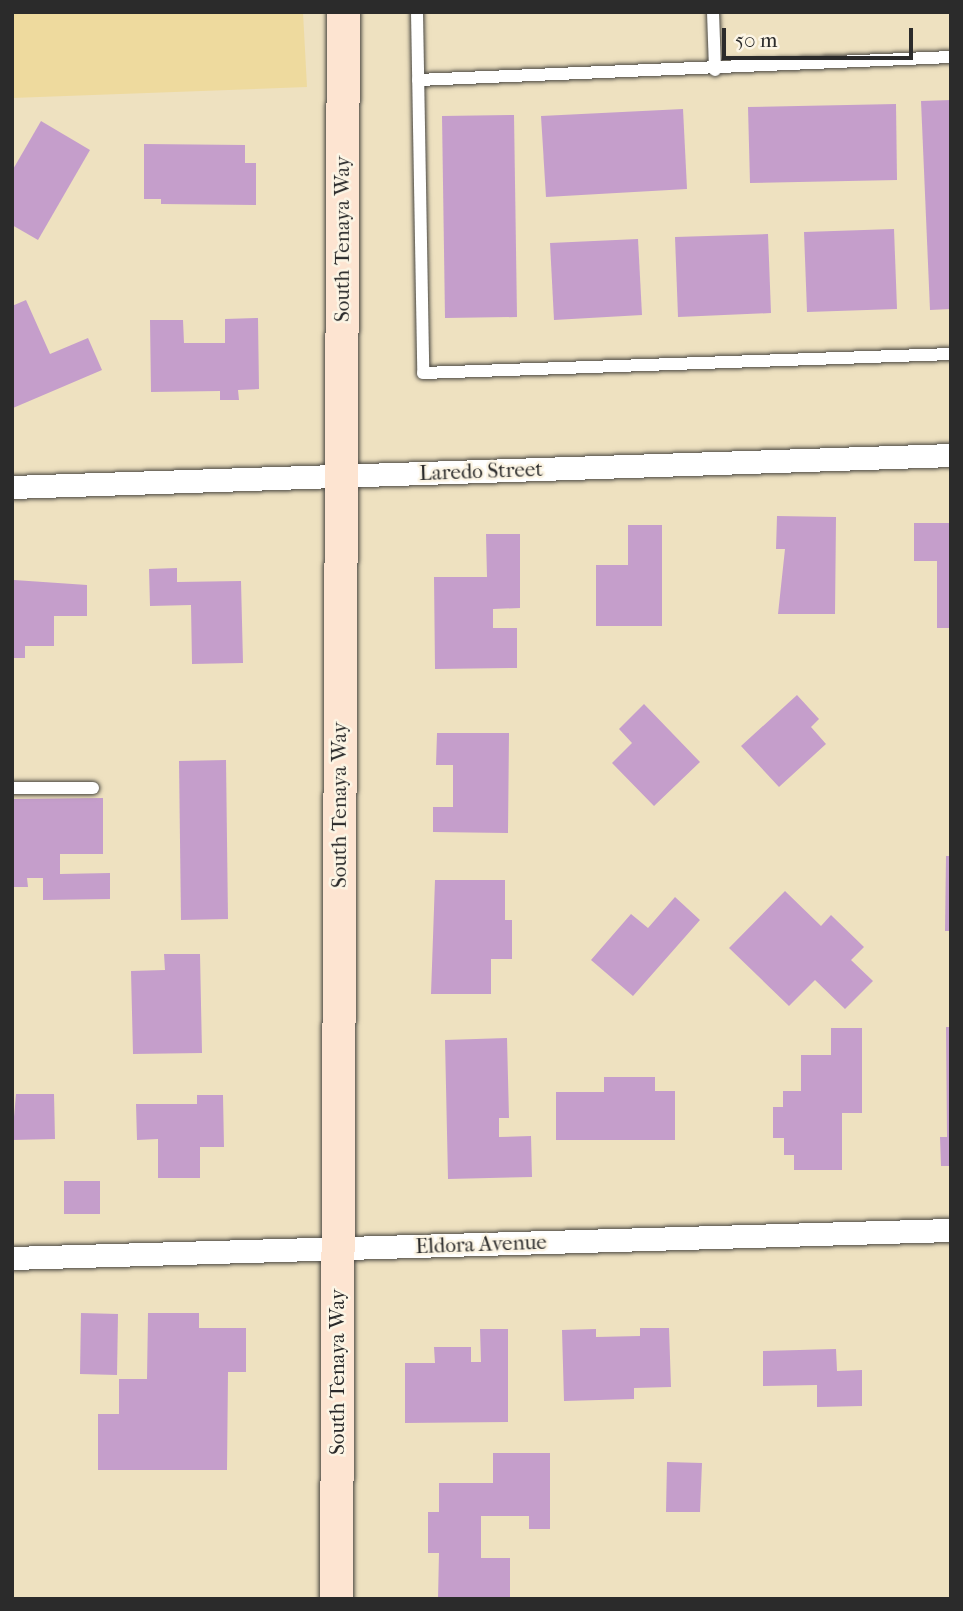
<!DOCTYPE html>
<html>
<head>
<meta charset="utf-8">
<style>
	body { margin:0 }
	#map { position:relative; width:963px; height:1611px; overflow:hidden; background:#eee1c0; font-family:"IM FELL French Canon",serif }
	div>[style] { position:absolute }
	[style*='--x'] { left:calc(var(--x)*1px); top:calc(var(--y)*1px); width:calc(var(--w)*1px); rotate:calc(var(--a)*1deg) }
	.sand>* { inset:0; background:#eeda9e }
	.building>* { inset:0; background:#c59ecb }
	.roads { filter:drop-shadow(0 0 2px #484641) drop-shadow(0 0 2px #484641) }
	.lane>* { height:12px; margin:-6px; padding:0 6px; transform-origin:6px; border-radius:6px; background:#fff }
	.street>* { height:23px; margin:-11.5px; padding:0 11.5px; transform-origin:11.5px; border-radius:11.5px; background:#fff }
	.secondary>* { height:33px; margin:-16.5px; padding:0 16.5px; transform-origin:16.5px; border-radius:16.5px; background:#fde4d1 }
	span { translate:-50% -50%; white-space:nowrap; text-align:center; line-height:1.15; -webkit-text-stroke:5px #fcf5e5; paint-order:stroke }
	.street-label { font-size:21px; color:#2b2b2b }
	.frame { position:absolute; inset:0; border:14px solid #2b2b2b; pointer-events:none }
	.scale { position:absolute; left:722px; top:28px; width:191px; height:32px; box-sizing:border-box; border:4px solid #2b2b2b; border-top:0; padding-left:9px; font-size:21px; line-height:24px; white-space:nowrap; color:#2b2b2b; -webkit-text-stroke:5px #fcf5e5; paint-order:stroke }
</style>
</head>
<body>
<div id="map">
	<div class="sand">
		<div style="clip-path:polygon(12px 12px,303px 12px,307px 87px,12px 98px)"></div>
	</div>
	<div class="building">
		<div style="clip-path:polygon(951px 100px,951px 309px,930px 310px,921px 101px)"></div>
		<div style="clip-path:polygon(896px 104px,897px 180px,750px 183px,748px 107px)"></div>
		<div style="clip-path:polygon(683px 109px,687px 189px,546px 197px,541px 116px)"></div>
		<div style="clip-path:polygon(514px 115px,517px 317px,445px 318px,442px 116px)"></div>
		<div style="clip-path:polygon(41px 121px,90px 150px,38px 240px,12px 225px,12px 171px)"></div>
		<div style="clip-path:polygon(144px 144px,245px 145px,245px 163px,256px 163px,256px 205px,161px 204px,161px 199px,144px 199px)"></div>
		<div style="clip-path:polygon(894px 229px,897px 309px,807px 312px,804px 232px)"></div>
		<div style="clip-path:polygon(768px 234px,771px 313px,678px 317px,675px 237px)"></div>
		<div style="clip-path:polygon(638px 239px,642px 315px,554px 320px,550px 243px)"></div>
		<div style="clip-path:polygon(26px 300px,50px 354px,88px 338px,102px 370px,13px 408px,12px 306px)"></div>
		<div style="clip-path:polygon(258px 318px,259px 389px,238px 390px,239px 400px,220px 400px,220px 391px,151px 392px,150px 320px,183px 320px,184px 343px,225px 343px,225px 319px)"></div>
		<div style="clip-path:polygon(777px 516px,836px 517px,835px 614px,778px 614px,785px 549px,776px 549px)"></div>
		<div style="clip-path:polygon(914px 523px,949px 523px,951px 628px,937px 628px,937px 561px,914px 561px)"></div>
		<div style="clip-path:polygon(628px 525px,662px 525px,662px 626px,596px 626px,596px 565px,628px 565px)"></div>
		<div style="clip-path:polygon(486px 534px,520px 534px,520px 608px,493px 609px,493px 628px,517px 628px,517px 668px,435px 669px,434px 577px,487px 577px)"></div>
		<div style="clip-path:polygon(177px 568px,177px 582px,241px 581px,243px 663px,192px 664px,191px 605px,150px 606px,149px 569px)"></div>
		<div style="clip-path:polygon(14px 580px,87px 585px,87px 616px,54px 616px,54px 646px,25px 646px,25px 658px,12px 658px)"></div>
		<div style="clip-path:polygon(797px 695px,819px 719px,811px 727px,826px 744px,779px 787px,741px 746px)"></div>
		<div style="clip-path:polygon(644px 704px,700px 762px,654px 806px,612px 763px,632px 743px,619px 729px)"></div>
		<div style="clip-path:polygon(437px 733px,509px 733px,508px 833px,433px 832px,433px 807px,453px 807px,453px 765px,436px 765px)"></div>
		<div style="clip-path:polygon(226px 760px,228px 919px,181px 920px,179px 761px)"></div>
		<div style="clip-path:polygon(103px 798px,103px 854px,60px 854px,60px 874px,110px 873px,110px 899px,43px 900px,43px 878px,27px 878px,28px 887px,12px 887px,12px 799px)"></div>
		<div style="clip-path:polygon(946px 856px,951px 856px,951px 931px,945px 931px)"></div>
		<div style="clip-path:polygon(435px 880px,505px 880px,505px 920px,512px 920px,512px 959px,491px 959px,491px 994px,431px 994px)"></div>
		<div style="clip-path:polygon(785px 891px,821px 926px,831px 915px,864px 947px,851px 960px,873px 981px,845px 1009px,815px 980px,789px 1006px,729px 948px)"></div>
		<div style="clip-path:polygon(675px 897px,700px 920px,633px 996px,591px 960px,631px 914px,648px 928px)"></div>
		<div style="clip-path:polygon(164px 954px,200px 954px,202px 1053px,133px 1054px,131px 971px,165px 970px)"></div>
		<div style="clip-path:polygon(946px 1027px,951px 1027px,951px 1166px,941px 1166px,940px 1137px,947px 1137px)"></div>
		<div style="clip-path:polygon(831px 1028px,862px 1028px,862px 1113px,842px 1113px,842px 1170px,794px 1170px,794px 1155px,784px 1155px,784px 1138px,773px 1138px,773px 1107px,783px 1107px,783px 1091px,801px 1091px,801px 1055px,831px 1055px)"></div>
		<div style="clip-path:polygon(507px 1038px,509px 1118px,499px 1118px,499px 1137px,531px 1136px,532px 1177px,448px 1179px,445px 1040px)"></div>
		<div style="clip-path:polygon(604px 1077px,655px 1077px,655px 1091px,675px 1091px,675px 1140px,556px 1140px,556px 1092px,604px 1092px)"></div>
		<div style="clip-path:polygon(16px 1094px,54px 1094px,55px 1139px,12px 1140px)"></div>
		<div style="clip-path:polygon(197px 1095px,223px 1095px,224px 1147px,200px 1147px,200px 1178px,158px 1178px,158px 1139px,137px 1140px,136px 1104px,197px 1104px)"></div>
		<div style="clip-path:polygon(64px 1181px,100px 1181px,100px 1214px,64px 1214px)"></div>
		<div style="clip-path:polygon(81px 1313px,118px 1314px,117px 1375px,80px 1374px)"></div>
		<div style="clip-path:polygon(148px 1313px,199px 1313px,199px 1328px,246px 1328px,246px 1372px,228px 1372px,227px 1470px,98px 1470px,98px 1414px,119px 1414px,119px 1379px,147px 1379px)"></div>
		<div style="clip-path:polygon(640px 1328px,669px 1328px,671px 1387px,634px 1388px,634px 1399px,564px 1401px,562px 1330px,596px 1329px,596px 1337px,640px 1336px)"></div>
		<div style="clip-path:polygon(480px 1329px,508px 1329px,508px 1422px,405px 1423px,405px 1363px,435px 1363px,434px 1347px,471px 1347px,471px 1362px,481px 1362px)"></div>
		<div style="clip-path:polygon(836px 1349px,837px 1371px,862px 1370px,862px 1406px,817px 1407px,817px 1385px,763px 1386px,763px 1351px)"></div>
		<div style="clip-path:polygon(493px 1453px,550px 1453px,550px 1529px,529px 1529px,529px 1516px,481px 1516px,481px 1558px,510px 1558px,510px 1599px,438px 1599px,439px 1553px,428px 1553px,428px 1512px,439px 1512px,439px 1483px,493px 1483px)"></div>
		<div style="clip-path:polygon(667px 1462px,702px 1463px,700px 1512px,666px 1512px)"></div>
	</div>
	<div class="roads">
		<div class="lane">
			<div style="--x:417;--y:12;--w:361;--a:89"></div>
			<div style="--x:423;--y:373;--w:528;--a:-2.06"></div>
			<div style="--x:713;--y:12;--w:58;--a:88"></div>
			<div style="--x:418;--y:80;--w:533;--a:-2.47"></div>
			<div style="--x:12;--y:788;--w:81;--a:0"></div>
		</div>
		<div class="street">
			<div style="--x:12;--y:487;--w:940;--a:-1.95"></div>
			<div style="--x:12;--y:1258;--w:939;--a:-1.71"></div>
		</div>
		<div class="secondary">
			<div style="--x:336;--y:1599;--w:1587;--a:-89.75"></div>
		</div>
	</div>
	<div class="street-label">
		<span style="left:342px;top:239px;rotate:-90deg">South Tenaya Way</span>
		<span style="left:481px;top:471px;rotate:-2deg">Laredo Street</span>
		<span style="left:339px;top:805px;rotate:-90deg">South Tenaya Way</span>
		<span style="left:481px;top:1244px;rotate:-2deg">Eldora Avenue</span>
		<span style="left:337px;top:1372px;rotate:-90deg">South Tenaya Way</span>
	</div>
	<div class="frame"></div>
	<div class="scale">50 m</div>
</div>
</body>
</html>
